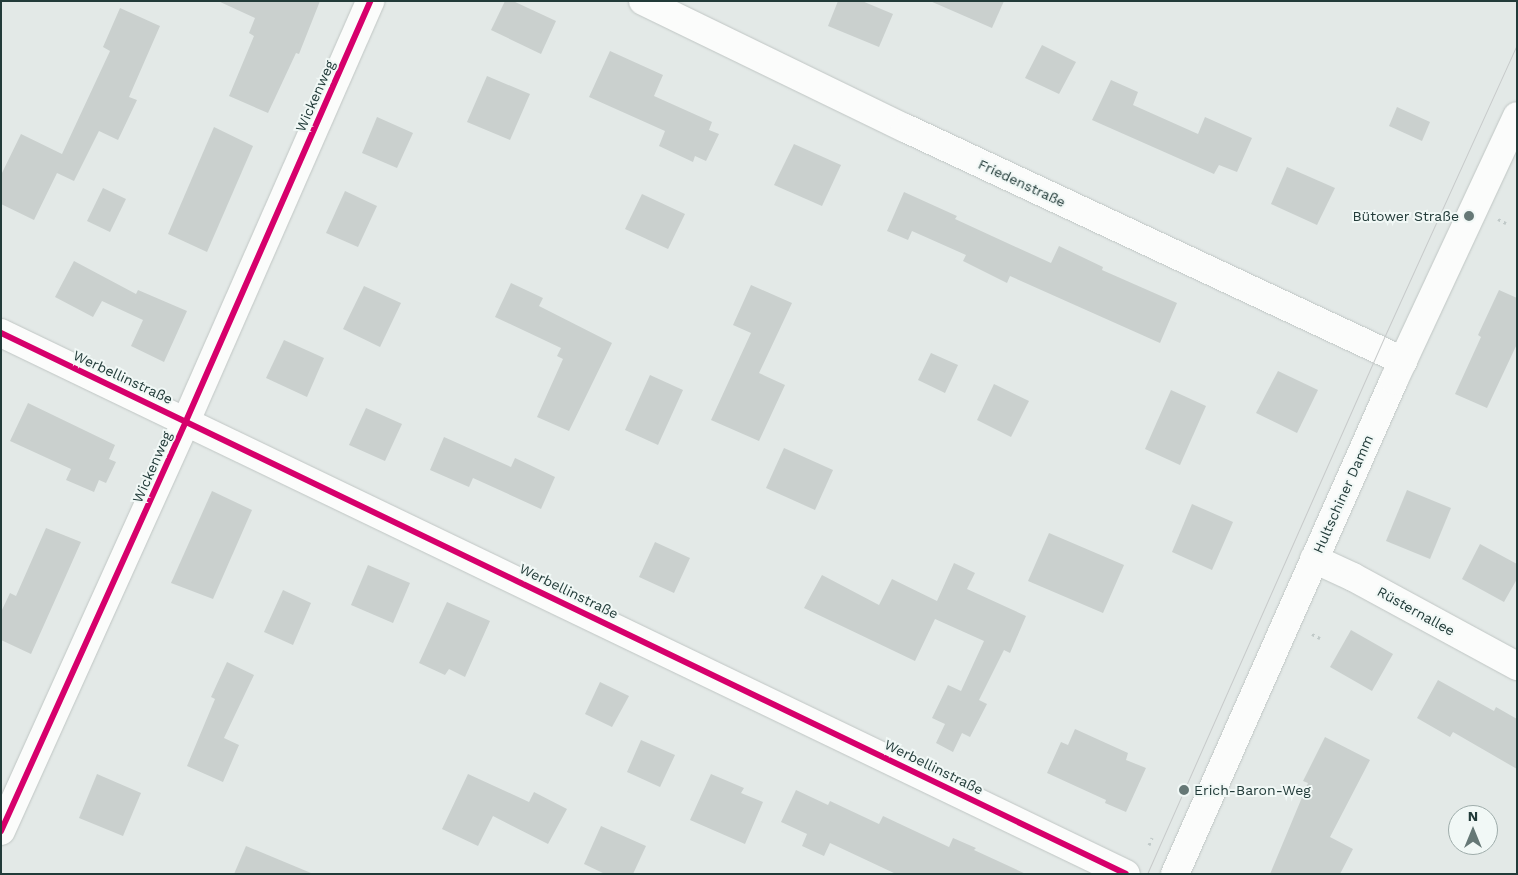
<!DOCTYPE html>
<html>
<head>
<meta charset="utf-8">
<style>
	body { margin:0 }
	#map { position:relative; width:1518px; height:875px; overflow:hidden; background:#e3e9e7; font-family:"Work Sans",sans-serif }
	div>[style] { position:absolute }
	[style*='--x'] { left:calc(var(--x)*1px); top:calc(var(--y)*1px); width:calc(var(--w)*1px); rotate:calc(var(--a)*1deg) }
	.building>* { inset:0; background:#cad0ce }
	.path>* { height:3px; margin-top:-1.5px; transform-origin:0; background:repeating-linear-gradient(90deg,#c0c9c8 0 2.5px,transparent 0 6.5px) }
	.roads { filter:drop-shadow(0 0 1px #c0c6c4) drop-shadow(0 0 1px #c0c6c4) }
	.street>* { height:28px; margin:-14px; padding:0 14px; transform-origin:14px; border-radius:14px; background:#fbfcfb }
	.secondary>* { height:28px; margin:-14px; padding:0 14px; transform-origin:14px; border-radius:14px; background:#fbfcfb }
	.tram>* { height:1px; margin:-0.5px; padding:0 0.5px; transform-origin:0.5px; border-radius:0.5px; background:#c7caca }
	.cycleway>* { height:6px; margin:-3px; padding:0 3px; transform-origin:3px; border-radius:3px; background:#d6006c }
	.dots>* { width:14px; height:14px; translate:-50% -50%; box-sizing:border-box; border:2px solid #f1f8f6; border-radius:50% }
	span { translate:-50% -50%; white-space:nowrap; text-align:center; line-height:1.15; -webkit-text-stroke:4px #f1f8f6; paint-order:stroke }
	.street-label { font-size:14px; color:#223b39 }
	.poi-label { font-size:14px; color:#223b39 }
	.right { translate:-100% -50%; text-align:right }
	.left { translate:0 -50%; text-align:left }
	.frame { position:absolute; inset:0; border:2px solid #223b39; pointer-events:none }
	.north { position:absolute; left:1448px; top:805px; width:50px; height:50px; box-sizing:border-box; background:#f1f8f6; border:1px solid #9eacaa; border-radius:50%; rotate:0deg; font-size:14px; font-weight:700; line-height:20px; text-align:center; color:#223b39 }
	.north::after { content:''; display:block; margin:auto; width:18px; height:22px; background:#667876; clip-path:polygon(50% 0,100% 100%,50% 72%,0 100%) }
</style>
</head>
<body>
<div id="map">
	<div class="building">
		<div style="clip-path:polygon(218px 1px,320px 1px,299px 54px,296px 53px,268px 113px,229px 96px,254px 36px,249px 33px,255px 18px)"></div>
		<div style="clip-path:polygon(505px 1px,513px 1px,556px 21px,541px 54px,491px 30px)"></div>
		<div style="clip-path:polygon(838px 1px,862px 1px,893px 14px,879px 47px,828px 26px)"></div>
		<div style="clip-path:polygon(930px 1px,1004px 1px,992px 28px)"></div>
		<div style="clip-path:polygon(120px 8px,160px 26px,129px 97px,137px 100px,118px 140px,99px 131px,74px 181px,57px 173px,34px 220px,1px 204px,1px 175px,21px 134px,62px 154px,110px 51px,103px 47px)"></div>
		<div style="clip-path:polygon(1042px 45px,1076px 62px,1059px 94px,1025px 78px)"></div>
		<div style="clip-path:polygon(610px 51px,663px 75px,654px 96px,712px 122px,709px 130px,719px 134px,706px 161px,695px 156px,693px 162px,659px 146px,665px 131px,589px 97px)"></div>
		<div style="clip-path:polygon(487px 76px,530px 94px,510px 140px,467px 122px)"></div>
		<div style="clip-path:polygon(1111px 80px,1138px 92px,1133px 105px,1198px 134px,1205px 117px,1252px 138px,1237px 172px,1219px 165px,1214px 174px,1092px 120px)"></div>
		<div style="clip-path:polygon(1397px 107px,1430px 122px,1422px 141px,1389px 126px)"></div>
		<div style="clip-path:polygon(377px 117px,413px 133px,397px 168px,362px 153px)"></div>
		<div style="clip-path:polygon(214px 127px,253px 146px,207px 252px,168px 234px)"></div>
		<div style="clip-path:polygon(794px 144px,841px 165px,822px 206px,774px 185px)"></div>
		<div style="clip-path:polygon(1287px 167px,1335px 188px,1317px 225px,1271px 204px)"></div>
		<div style="clip-path:polygon(103px 188px,126px 199px,110px 232px,87px 221px)"></div>
		<div style="clip-path:polygon(345px 191px,377px 206px,358px 247px,326px 233px)"></div>
		<div style="clip-path:polygon(904px 192px,957px 216px,955px 219px,1051px 263px,1059px 246px,1103px 267px,1102px 270px,1177px 303px,1160px 343px,1010px 276px,1007px 283px,963px 261px,966px 255px,912px 231px,908px 240px,887px 231px)"></div>
		<div style="clip-path:polygon(642px 194px,685px 214px,668px 249px,625px 229px)"></div>
		<div style="clip-path:polygon(74px 261px,136px 294px,138px 290px,187px 311px,164px 362px,131px 346px,143px 320px,102px 301px,93px 317px,55px 297px)"></div>
		<div style="clip-path:polygon(511px 283px,543px 298px,539px 306px,612px 343px,569px 431px,537px 417px,563px 359px,557px 356px,561px 348px,495px 317px)"></div>
		<div style="clip-path:polygon(751px 285px,792px 303px,759px 373px,785px 385px,759px 441px,711px 420px,751px 333px,733px 325px)"></div>
		<div style="clip-path:polygon(364px 286px,401px 303px,380px 347px,343px 329px)"></div>
		<div style="clip-path:polygon(1499px 290px,1517px 298px,1517px 344px,1487px 408px,1455px 394px,1481px 337px,1478px 335px)"></div>
		<div style="clip-path:polygon(284px 340px,324px 358px,307px 397px,266px 378px)"></div>
		<div style="clip-path:polygon(931px 353px,958px 365px,945px 393px,918px 380px)"></div>
		<div style="clip-path:polygon(1278px 371px,1318px 390px,1297px 433px,1256px 413px)"></div>
		<div style="clip-path:polygon(650px 375px,683px 390px,658px 445px,625px 430px)"></div>
		<div style="clip-path:polygon(994px 384px,1029px 401px,1011px 437px,977px 420px)"></div>
		<div style="clip-path:polygon(1171px 390px,1206px 406px,1180px 465px,1145px 449px)"></div>
		<div style="clip-path:polygon(28px 403px,115px 445px,109px 459px,116px 462px,106px 483px,99px 480px,94px 492px,66px 480px,71px 469px,10px 441px)"></div>
		<div style="clip-path:polygon(366px 408px,402px 424px,385px 461px,349px 445px)"></div>
		<div style="clip-path:polygon(444px 437px,511px 467px,515px 458px,555px 477px,541px 509px,473px 478px,469px 487px,430px 470px)"></div>
		<div style="clip-path:polygon(784px 448px,833px 470px,815px 510px,766px 488px)"></div>
		<div style="clip-path:polygon(1407px 490px,1451px 508px,1430px 559px,1386px 541px)"></div>
		<div style="clip-path:polygon(212px 491px,252px 510px,213px 599px,171px 583px)"></div>
		<div style="clip-path:polygon(1192px 504px,1233px 522px,1212px 570px,1172px 552px)"></div>
		<div style="clip-path:polygon(46px 528px,81px 542px,31px 654px,1px 640px,1px 612px,10px 593px,16px 596px)"></div>
		<div style="clip-path:polygon(1049px 533px,1124px 565px,1103px 613px,1028px 581px)"></div>
		<div style="clip-path:polygon(655px 542px,690px 558px,674px 593px,639px 577px)"></div>
		<div style="clip-path:polygon(1480px 544px,1517px 564px,1517px 579px,1504px 602px,1462px 579px)"></div>
		<div style="clip-path:polygon(954px 563px,975px 573px,967px 589px,1026px 616px,1010px 653px,1004px 650px,979px 700px,987px 704px,970px 737px,962px 733px,953px 752px,936px 743px,945px 724px,932px 718px,948px 685px,961px 691px,984px 641px,935px 619px,915px 661px,804px 608px,822px 575px,879px 605px,892px 579px,937px 601px)"></div>
		<div style="clip-path:polygon(368px 565px,410px 583px,393px 623px,351px 605px)"></div>
		<div style="clip-path:polygon(283px 590px,311px 603px,293px 645px,264px 632px)"></div>
		<div style="clip-path:polygon(447px 602px,490px 621px,465px 677px,449px 669px,445px 675px,419px 663px)"></div>
		<div style="clip-path:polygon(1351px 630px,1393px 654px,1372px 691px,1330px 667px)"></div>
		<div style="clip-path:polygon(227px 662px,254px 675px,224px 738px,239px 745px,223px 782px,187px 766px,215px 699px,211px 697px)"></div>
		<div style="clip-path:polygon(1438px 680px,1494px 711px,1496px 707px,1517px 719px,1517px 769px,1453px 732px,1450px 737px,1417px 718px)"></div>
		<div style="clip-path:polygon(600px 682px,629px 696px,612px 727px,585px 714px)"></div>
		<div style="clip-path:polygon(1075px 729px,1128px 753px,1126px 760px,1146px 768px,1126px 812px,1105px 803px,1106px 800px,1047px 773px,1061px 742px,1068px 745px)"></div>
		<div style="clip-path:polygon(1325px 737px,1370px 760px,1330px 837px,1353px 849px,1340px 874px,1270px 874px,1308px 783px,1303px 781px)"></div>
		<div style="clip-path:polygon(641px 740px,675px 755px,660px 787px,627px 772px)"></div>
		<div style="clip-path:polygon(97px 774px,141px 793px,123px 836px,79px 818px)"></div>
		<div style="clip-path:polygon(468px 774px,529px 802px,534px 792px,567px 809px,548px 844px,493px 816px,478px 846px,442px 829px)"></div>
		<div style="clip-path:polygon(711px 774px,744px 788px,741px 793px,763px 802px,745px 844px,690px 820px)"></div>
		<div style="clip-path:polygon(796px 790px,828px 805px,830px 801px,879px 824px,883px 816px,949px 847px,953px 838px,976px 848px,974px 850px,1026px 874px,896px 874px,830px 843px,824px 856px,802px 846px,807px 834px,781px 822px)"></div>
		<div style="clip-path:polygon(601px 826px,646px 846px,633px 874px,605px 874px,584px 864px)"></div>
		<div style="clip-path:polygon(246px 846px,311px 873px,311px 874px,234px 874px)"></div>
	</div>
	<div class="path">
		<div style="--x:1498;--y:219;--w:9;--a:27"></div>
		<div style="--x:1312;--y:634;--w:9;--a:27"></div>
		<div style="--x:1149;--y:845;--w:8;--a:-67"></div>
	</div>
	<div class="roads">
		<div class="street">
			<div style="--x:643;--y:1;--w:291;--a:25.9"></div>
			<div style="--x:905;--y:128;--w:550;--a:25.07"></div>
			<div style="--x:1;--y:333;--w:1248;--a:25.68"></div>
			<div style="--x:1314;--y:559;--w:43;--a:24.8"></div>
			<div style="--x:1353;--y:577;--w:187;--a:28.5"></div>
			<div style="--x:1;--y:831;--w:450;--a:-65.7"></div>
			<div style="--x:186;--y:421;--w:459;--a:-66.3"></div>
		</div>
		<div class="secondary">
			<div style="--x:1175;--y:874;--w:540;--a:-66.09"></div>
			<div style="--x:1394;--y:380;--w:291;--a:-65"></div>
		</div>
	</div>
	<div class="tram">
		<div style="--x:1147;--y:874;--w:594;--a:-66.16"></div>
		<div style="--x:1387;--y:331;--w:315;--a:-65.6"></div>
	</div>
	<div class="cycleway">
		<div style="--x:1;--y:333;--w:1248;--a:25.68"></div>
		<div style="--x:1;--y:831;--w:450;--a:-65.7"></div>
		<div style="--x:186;--y:421;--w:459;--a:-66.3"></div>
	</div>
	<div class="dots">
		<div style="left:1469px;top:216px;background:#667876"></div>
		<div style="left:1184px;top:790px;background:#667876"></div>
	</div>
	<div class="street-label">
		<span style="left:315px;top:96px;rotate:-66deg">Wickenweg</span>
		<span style="left:1022px;top:183px;rotate:25deg">Friedenstraße</span>
		<span style="left:123px;top:377px;rotate:25deg">Werbellinstraße</span>
		<span style="left:152px;top:467px;rotate:-66deg">Wickenweg</span>
		<span style="left:1343px;top:494px;rotate:-66deg">Hultschiner Damm</span>
		<span style="left:569px;top:591px;rotate:26deg">Werbellinstraße</span>
		<span style="left:1416px;top:611px;rotate:29deg">Rüsternallee</span>
		<span style="left:934px;top:767px;rotate:26deg">Werbellinstraße</span>
	</div>
	<div class="poi-label">
		<span class="right" style="left:1459px;top:216px">Bütower Straße</span>
		<span class="left" style="left:1194px;top:790px">Erich-Baron-Weg</span>
	</div>
	<div class="frame"></div>
	<div class="north">N</div>
</div>
</body>
</html>
